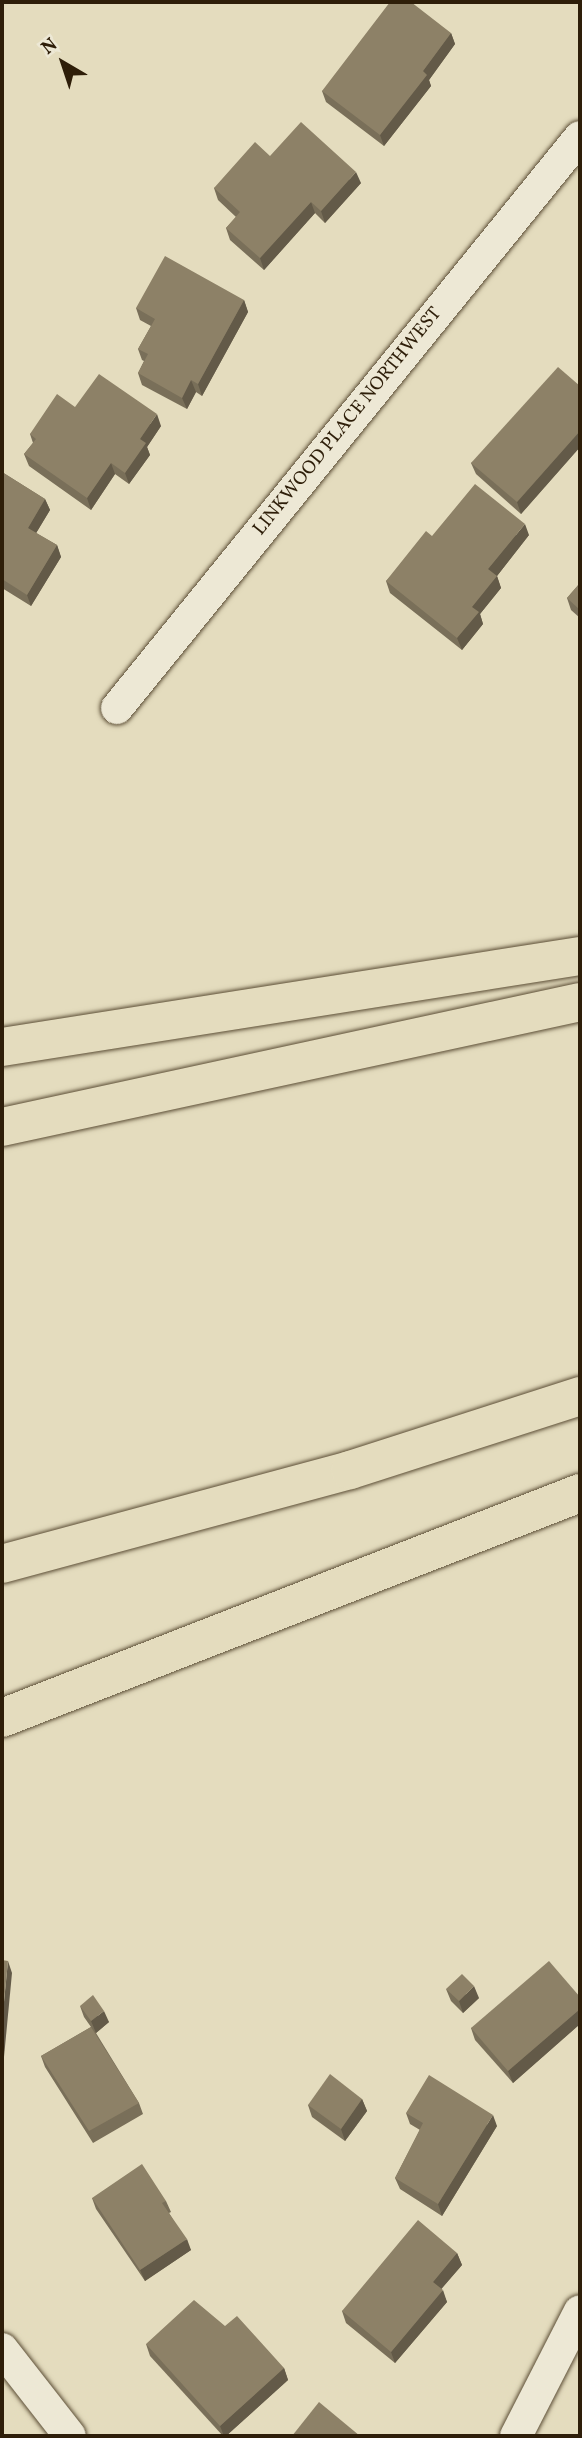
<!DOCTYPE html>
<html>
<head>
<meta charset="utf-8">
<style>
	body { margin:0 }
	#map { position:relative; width:582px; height:2438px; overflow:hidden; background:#e4dcbe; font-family:Vollkorn,serif }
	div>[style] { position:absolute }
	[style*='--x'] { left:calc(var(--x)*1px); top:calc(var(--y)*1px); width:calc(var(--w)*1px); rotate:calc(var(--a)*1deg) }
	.roads { filter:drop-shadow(0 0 2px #5c4e36) drop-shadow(0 0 2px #5c4e36) }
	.street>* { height:32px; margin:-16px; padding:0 16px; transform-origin:16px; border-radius:16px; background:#ede8d5 }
	.highway>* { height:38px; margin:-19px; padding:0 19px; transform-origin:19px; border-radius:19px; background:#e4dcbe }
	.wall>* { inset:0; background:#796f59 }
	.shaded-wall>* { inset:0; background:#635a48 }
	.building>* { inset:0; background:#8d8167 }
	span { translate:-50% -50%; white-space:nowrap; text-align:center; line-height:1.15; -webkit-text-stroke:7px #ede8d5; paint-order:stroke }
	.street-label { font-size:19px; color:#2e1e09 }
	.frame { position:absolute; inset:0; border:4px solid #2e1e09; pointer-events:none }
	.north { position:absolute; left:28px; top:28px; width:70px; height:70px; -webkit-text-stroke:5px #ede8d5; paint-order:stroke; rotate:321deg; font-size:19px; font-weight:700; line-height:28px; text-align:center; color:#2e1e09 }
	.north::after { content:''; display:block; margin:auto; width:24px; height:32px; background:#2e1e09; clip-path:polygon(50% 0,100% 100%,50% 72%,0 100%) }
</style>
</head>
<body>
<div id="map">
	<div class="roads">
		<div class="street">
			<div style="--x:117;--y:708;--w:735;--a:-50.96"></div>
			<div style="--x:2;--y:2349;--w:110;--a:52"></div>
			<div style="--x:516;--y:2436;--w:140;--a:-62.9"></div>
		</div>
		<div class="highway">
			<div style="--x:2;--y:1047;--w:585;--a:-8.95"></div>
			<div style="--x:2;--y:1127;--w:591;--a:-12.2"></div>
			<div style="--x:2;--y:1564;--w:360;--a:-15.1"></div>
			<div style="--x:350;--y:1470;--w:242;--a:-17.8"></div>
			<div style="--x:2;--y:1718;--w:620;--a:-21.27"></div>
		</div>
	</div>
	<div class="wall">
		<div style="clip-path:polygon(451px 33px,455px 44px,429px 80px,431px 86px,384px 146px,326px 102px,322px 91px)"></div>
		<div style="clip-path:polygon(270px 156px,361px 183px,325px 223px,315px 213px,264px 270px,230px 240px,226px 228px,236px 217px,218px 200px,214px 188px)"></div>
		<div style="clip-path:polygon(244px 300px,248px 312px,202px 396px,196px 392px,187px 409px,142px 385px,138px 373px,144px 361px,142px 360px,138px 349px,151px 326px,140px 320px,136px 308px)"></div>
		<div style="clip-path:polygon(580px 386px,580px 447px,521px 514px,476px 474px,471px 463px)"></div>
		<div style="clip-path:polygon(75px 407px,161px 426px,147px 447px,150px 455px,129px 484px,115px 474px,91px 510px,29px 466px,24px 454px,33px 443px,30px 434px)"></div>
		<div style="clip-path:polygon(2px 472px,45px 499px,50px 510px,36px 533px,57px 545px,61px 557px,31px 606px,2px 588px)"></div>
		<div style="clip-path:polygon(529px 535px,497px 576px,501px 588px,480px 614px,483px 624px,462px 650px,390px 593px,386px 581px,432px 536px)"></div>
		<div style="clip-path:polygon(580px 583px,580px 618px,571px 610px,567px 598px)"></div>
		<div style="clip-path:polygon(446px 1989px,479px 1998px,463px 2013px,451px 2001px)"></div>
		<div style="clip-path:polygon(580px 1997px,580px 2024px,513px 2083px,475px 2040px,471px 2028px)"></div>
		<div style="clip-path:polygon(80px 2006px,109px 2022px,96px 2033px,139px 2103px,143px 2114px,93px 2143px,45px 2067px,41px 2056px,91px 2027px,84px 2017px)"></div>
		<div style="clip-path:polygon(362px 2099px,367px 2111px,345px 2141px,312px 2117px,308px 2105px)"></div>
		<div style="clip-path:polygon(406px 2113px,497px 2126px,442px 2216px,400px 2189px,395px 2178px,420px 2130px,410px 2124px)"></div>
		<div style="clip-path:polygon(92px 2198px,166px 2201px,171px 2212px,169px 2213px,191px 2250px,145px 2281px,96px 2209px)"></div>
		<div style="clip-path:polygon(457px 2253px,462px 2265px,441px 2289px,447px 2302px,395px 2363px,346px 2323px,342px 2311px)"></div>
		<div style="clip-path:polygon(146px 2344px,284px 2368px,288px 2380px,226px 2436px,223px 2436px,150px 2356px)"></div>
	</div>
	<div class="shaded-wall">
		<div style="clip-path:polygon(451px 33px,455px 44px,429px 80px,431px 86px,384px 146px,380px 135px,423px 71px)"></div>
		<div style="clip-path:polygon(356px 172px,361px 183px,325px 223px,321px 211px)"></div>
		<div style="clip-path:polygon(311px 202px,315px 213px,264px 270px,260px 258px)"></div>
		<div style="clip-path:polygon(244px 300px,248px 312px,202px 396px,198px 384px)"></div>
		<div style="clip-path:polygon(191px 380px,196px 392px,187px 409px,182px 398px)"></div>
		<div style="clip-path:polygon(157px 414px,161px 426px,147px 447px,150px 455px,129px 484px,125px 473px,140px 439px)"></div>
		<div style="clip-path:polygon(580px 431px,580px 447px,521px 514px,517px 502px)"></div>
		<div style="clip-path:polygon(111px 463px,115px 474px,91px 510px,87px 498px)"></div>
		<div style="clip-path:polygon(45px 499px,50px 510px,32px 540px,28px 528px)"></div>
		<div style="clip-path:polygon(525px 524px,529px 535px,497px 576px,501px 588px,480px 614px,483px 624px,462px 650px,457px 638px,488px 569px)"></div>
		<div style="clip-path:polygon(57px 545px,61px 557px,31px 606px,27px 595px)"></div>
		<div style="clip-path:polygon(8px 1961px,12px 1973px,4px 2057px,2px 2052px,2px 2022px)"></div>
		<div style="clip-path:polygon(474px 1986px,479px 1998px,463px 2013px,459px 2001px)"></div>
		<div style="clip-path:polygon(580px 2009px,580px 2024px,513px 2083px,508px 2071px)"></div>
		<div style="clip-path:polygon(104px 2011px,109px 2022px,96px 2033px,91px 2021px)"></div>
		<div style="clip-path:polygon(362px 2099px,367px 2111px,345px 2141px,341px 2129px)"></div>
		<div style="clip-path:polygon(493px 2115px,497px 2126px,442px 2216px,438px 2204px)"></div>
		<div style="clip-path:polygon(187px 2239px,191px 2250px,145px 2281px,140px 2270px)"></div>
		<div style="clip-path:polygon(457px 2253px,462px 2265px,437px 2294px,433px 2282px)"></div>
		<div style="clip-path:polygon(443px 2290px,447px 2302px,395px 2363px,391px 2352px)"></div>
		<div style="clip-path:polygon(284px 2368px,288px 2380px,226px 2436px,224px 2436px,220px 2426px)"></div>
	</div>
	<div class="building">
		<div style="clip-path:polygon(390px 2px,411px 2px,451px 33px,423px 71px,427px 75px,380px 135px,322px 91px)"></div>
		<div style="clip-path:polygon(301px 122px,356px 172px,321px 211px,311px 202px,260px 258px,226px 228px,240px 212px,214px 188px,255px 142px,270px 156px)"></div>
		<div style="clip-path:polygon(165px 256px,244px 300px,198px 384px,191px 380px,182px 398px,138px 373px,148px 354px,138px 349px,155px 319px,136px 308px)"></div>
		<div style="clip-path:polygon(558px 367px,580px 386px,580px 431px,517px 502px,471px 463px)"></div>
		<div style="clip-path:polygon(99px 374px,157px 414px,140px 439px,146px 443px,125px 473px,111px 463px,87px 498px,24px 454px,36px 439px,30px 434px,57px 394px,75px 407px)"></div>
		<div style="clip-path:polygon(2px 472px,45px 499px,28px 528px,57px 545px,27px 595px,2px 579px)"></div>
		<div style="clip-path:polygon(475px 484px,525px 524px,488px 569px,497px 576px,472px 607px,479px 612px,457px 638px,386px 581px,426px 531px,432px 536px)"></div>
		<div style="clip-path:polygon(580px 583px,580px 610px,567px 598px)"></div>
		<div style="clip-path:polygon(2px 1960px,8px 1961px,2px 2022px)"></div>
		<div style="clip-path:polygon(549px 1961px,580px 1997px,580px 2009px,508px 2071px,471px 2028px)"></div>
		<div style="clip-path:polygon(462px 1974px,474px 1986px,459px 2001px,446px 1989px)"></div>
		<div style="clip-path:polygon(93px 1995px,104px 2011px,91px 2021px,80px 2006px)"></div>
		<div style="clip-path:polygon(91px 2027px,139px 2103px,89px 2131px,41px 2056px)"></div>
		<div style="clip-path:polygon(330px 2074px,362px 2099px,341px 2129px,308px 2105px)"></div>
		<div style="clip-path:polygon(429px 2075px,493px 2115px,438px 2204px,395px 2178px,423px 2123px,406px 2113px)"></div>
		<div style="clip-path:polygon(142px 2164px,166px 2201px,162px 2203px,187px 2239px,140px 2270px,92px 2198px)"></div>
		<div style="clip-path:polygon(418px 2220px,457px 2253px,433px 2282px,443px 2290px,391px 2352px,342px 2311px)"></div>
		<div style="clip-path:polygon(194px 2300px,225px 2326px,237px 2316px,284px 2368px,220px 2426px,146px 2344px)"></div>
		<div style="clip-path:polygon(319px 2402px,360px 2436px,292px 2436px)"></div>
	</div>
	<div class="street-label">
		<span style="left:348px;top:422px;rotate:-51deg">LINKWOOD PLACE NORTHWEST</span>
	</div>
	<div class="frame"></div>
	<div class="north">N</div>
</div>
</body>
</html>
